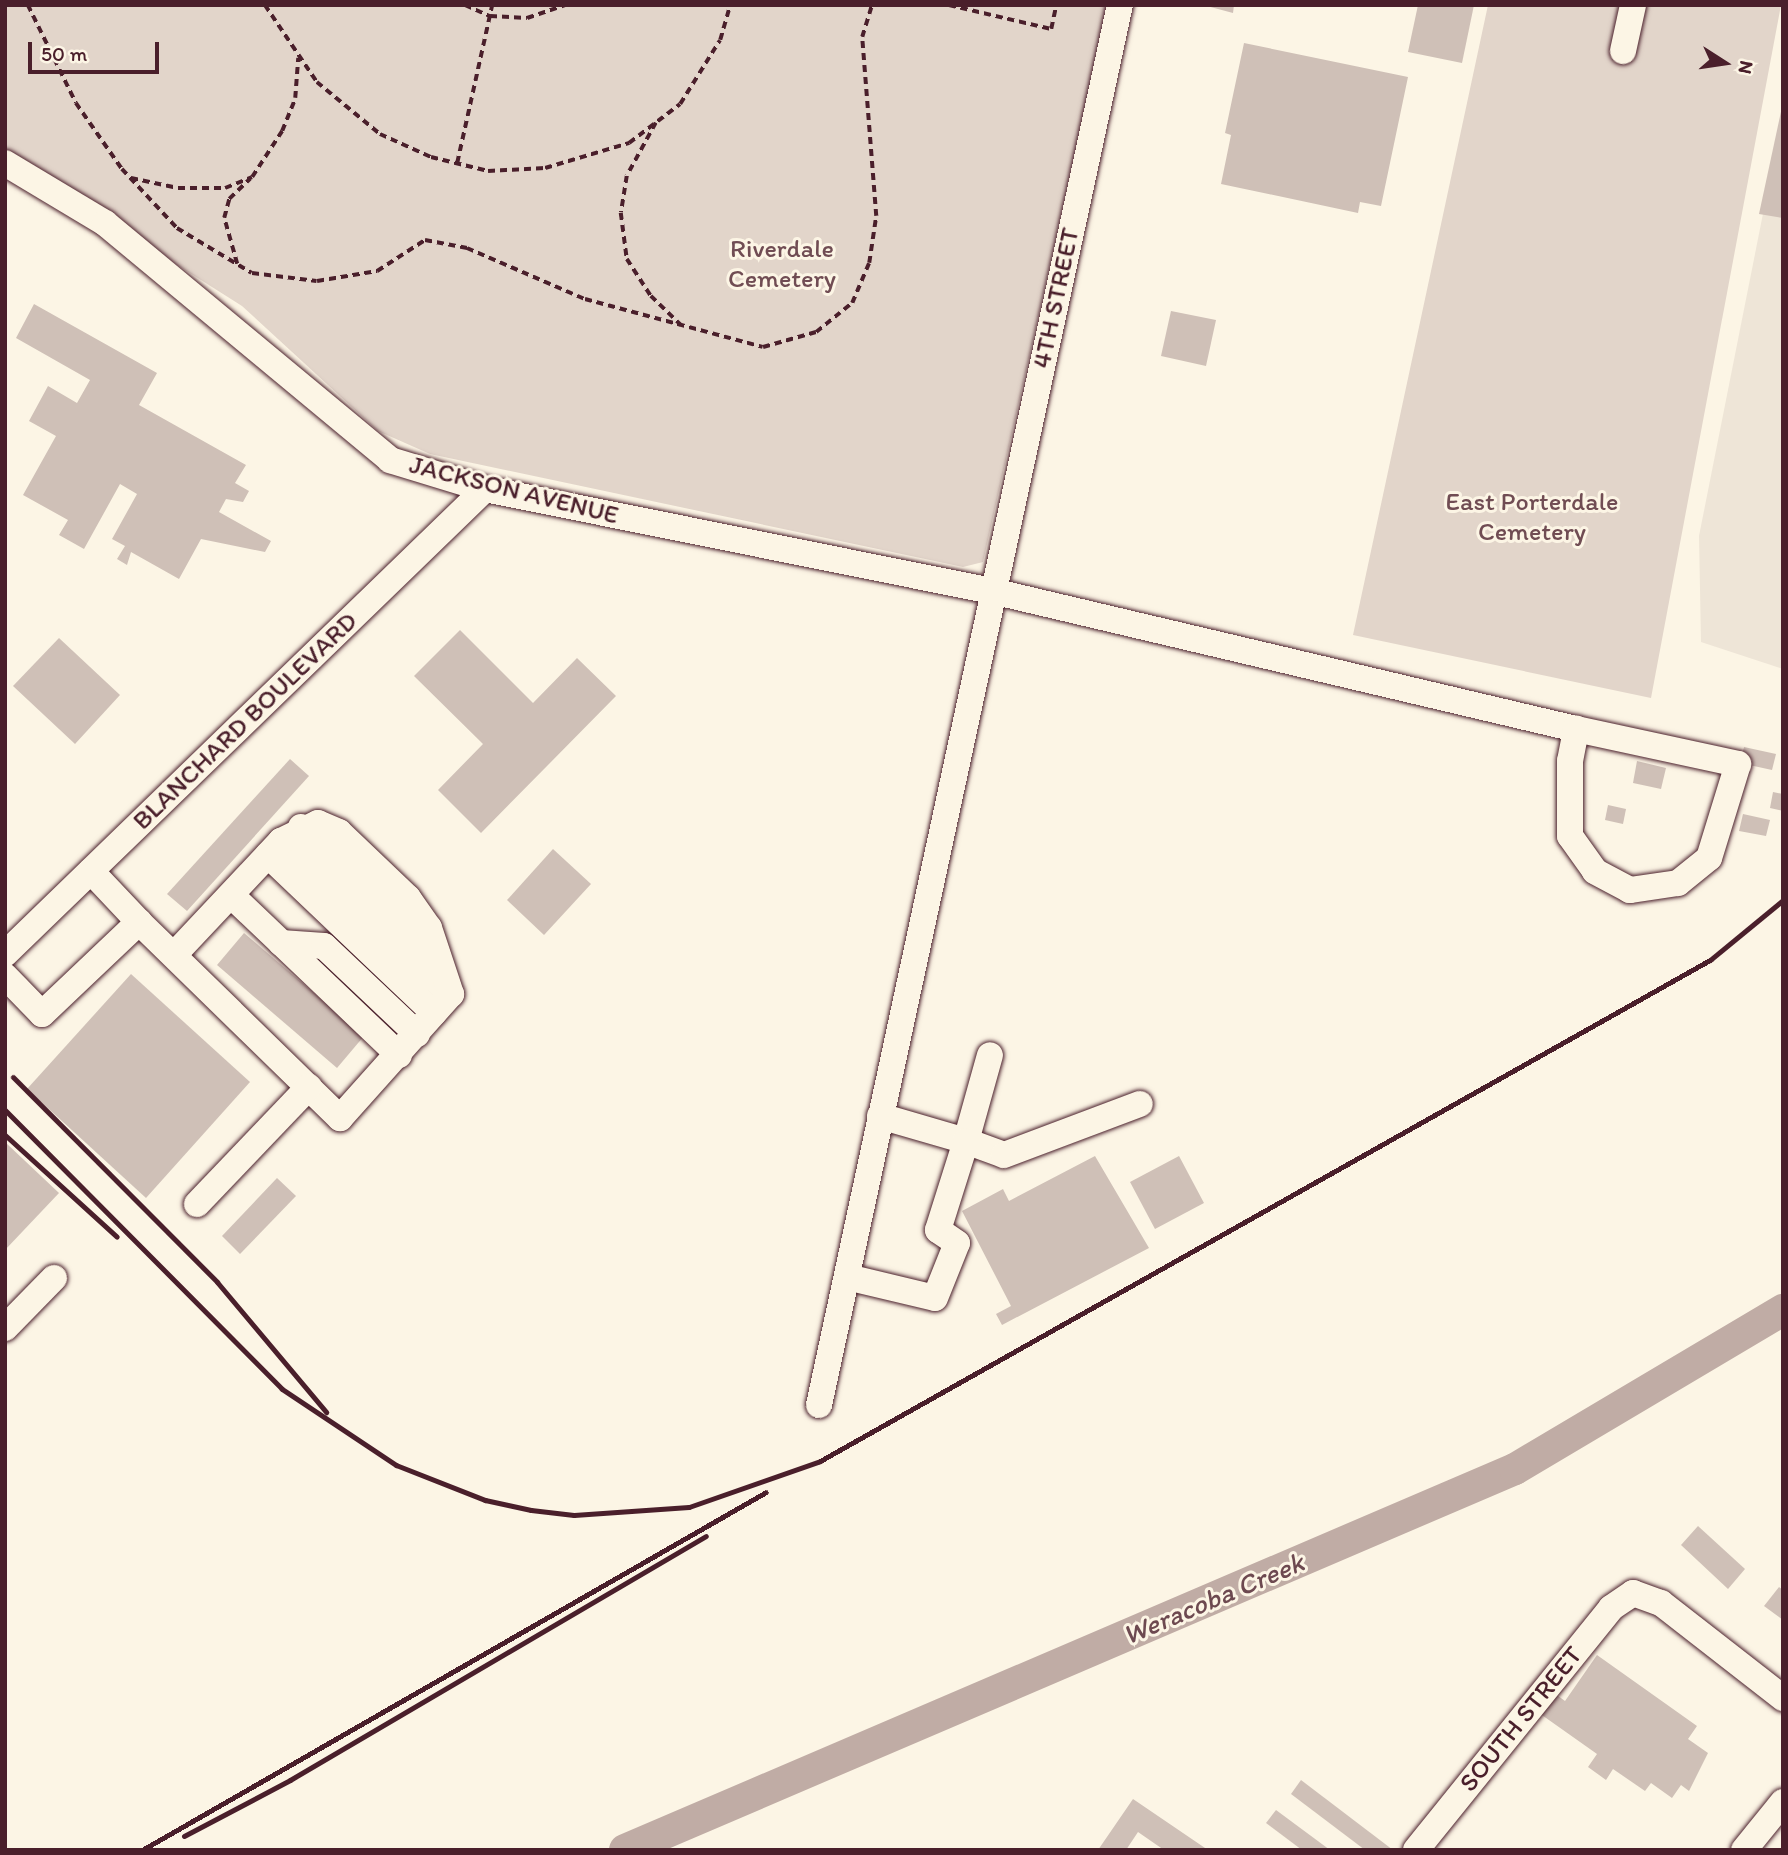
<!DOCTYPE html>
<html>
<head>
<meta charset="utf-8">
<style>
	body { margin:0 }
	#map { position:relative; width:1788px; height:1855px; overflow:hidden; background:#fcf5e5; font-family:Itim,sans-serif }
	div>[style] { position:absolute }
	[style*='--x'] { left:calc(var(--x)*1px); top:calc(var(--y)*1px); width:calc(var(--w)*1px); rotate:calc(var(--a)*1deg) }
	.built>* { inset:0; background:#eee5d7 }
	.green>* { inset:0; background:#e2d5ca }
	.river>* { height:32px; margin:-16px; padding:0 16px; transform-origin:16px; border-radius:16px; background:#c0aca5 }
	.building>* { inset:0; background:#cfc0b7 }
	.path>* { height:3.5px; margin-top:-1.75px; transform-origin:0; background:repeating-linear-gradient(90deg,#4a1f2b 0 7px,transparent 0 12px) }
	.roads { filter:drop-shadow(0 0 2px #4a1f2b) drop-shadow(0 0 2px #4a1f2b) }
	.minor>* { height:26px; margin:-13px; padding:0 13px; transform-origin:13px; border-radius:13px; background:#fcf5e5 }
	.rail>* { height:5px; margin:-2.5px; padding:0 2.5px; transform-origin:2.5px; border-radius:2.5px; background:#4a1f2b }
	span { translate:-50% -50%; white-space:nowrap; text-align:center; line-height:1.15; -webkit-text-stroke:6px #fcf5e5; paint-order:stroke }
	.park-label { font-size:26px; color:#704c53 }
	.street-label { font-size:26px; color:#4a1f2b }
	.water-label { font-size:28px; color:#6d4950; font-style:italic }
	.frame { position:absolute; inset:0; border:7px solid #4a1f2b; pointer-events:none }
	.north { position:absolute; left:1690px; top:28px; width:70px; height:70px; -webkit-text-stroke:5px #fcf5e5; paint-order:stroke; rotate:102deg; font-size:19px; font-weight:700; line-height:28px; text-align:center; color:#4a1f2b }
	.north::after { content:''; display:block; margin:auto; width:24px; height:32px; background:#4a1f2b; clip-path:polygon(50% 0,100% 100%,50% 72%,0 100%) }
	.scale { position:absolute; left:28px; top:42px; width:131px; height:32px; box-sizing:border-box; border:4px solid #4a1f2b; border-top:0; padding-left:9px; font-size:21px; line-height:24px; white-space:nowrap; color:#4a1f2b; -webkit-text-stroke:5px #fcf5e5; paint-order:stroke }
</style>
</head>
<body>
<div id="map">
	<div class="built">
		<div style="clip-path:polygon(1783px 113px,1783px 669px,1701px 642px,1699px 536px)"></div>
	</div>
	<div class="green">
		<div style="clip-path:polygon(5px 5px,1108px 5px,983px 562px,963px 567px,430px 454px,378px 431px,242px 306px,5px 156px)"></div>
		<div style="clip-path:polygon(1488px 5px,1781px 5px,1651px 698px,1353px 635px)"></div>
	</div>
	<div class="river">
		<div style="--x:625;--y:1850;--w:968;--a:-23.18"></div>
		<div style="--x:1515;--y:1469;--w:312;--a:-30.7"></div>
	</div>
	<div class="building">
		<div style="clip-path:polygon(1203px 5px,1234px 5px,1233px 13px)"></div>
		<div style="clip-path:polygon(1418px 5px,1474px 5px,1462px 63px,1408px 52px)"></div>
		<div style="clip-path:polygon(1244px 43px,1408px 77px,1381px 206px,1360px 202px,1358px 213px,1221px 184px,1231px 135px,1225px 133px)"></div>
		<div style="clip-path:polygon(1782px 107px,1783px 108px,1783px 218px,1759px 214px)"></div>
		<div style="clip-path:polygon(34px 304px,157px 373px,139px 405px,246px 465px,235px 483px,249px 491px,243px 502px,226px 499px,219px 512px,271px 541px,265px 552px,201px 539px,179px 579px,131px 552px,127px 565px,117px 559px,125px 546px,112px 539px,137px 494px,120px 484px,84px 549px,59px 535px,68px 520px,23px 495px,56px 436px,29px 421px,48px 386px,77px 403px,90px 380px,16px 338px)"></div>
		<div style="clip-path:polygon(1171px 311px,1216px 320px,1206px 366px,1161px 356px)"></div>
		<div style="clip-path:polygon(460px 630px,533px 703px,577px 658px,616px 696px,481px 833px,438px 790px,483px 744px,414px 676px)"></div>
		<div style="clip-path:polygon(59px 638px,120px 695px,75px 744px,13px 686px)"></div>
		<div style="clip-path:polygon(1744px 747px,1776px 754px,1772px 770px,1740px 763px)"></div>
		<div style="clip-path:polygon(290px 759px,309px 776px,187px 911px,167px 894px)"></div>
		<div style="clip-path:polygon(1637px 761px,1666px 768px,1661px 789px,1633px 783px)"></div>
		<div style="clip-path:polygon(1773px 792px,1783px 794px,1783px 811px,1770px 808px)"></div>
		<div style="clip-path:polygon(1608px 805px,1626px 809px,1623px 824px,1605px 820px)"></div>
		<div style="clip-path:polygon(1743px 814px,1770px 820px,1766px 836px,1739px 831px)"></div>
		<div style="clip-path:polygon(553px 849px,591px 884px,544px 935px,507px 900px)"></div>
		<div style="clip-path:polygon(244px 933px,364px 1036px,337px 1068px,217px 965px)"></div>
		<div style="clip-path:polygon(131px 974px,250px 1082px,146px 1198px,27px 1089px)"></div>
		<div style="clip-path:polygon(5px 1142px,59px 1193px,5px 1250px)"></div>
		<div style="clip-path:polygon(1095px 1156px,1149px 1248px,1002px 1325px,996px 1314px,1011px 1306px,962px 1211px,1003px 1189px,1009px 1201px)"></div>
		<div style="clip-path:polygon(1179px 1156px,1204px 1203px,1155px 1229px,1130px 1182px)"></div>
		<div style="clip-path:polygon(277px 1178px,296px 1196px,240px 1254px,222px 1236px)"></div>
		<div style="clip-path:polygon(1698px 1526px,1745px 1569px,1728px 1589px,1681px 1545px)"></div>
		<div style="clip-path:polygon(1779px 1587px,1783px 1590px,1783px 1620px,1764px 1606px)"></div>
		<div style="clip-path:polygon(1597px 1655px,1697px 1726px,1688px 1739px,1708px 1753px,1689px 1791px,1681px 1785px,1672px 1798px,1651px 1783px,1645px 1791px,1613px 1769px,1606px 1780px,1588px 1767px,1597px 1754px,1539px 1713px,1554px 1693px,1565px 1701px)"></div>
		<div style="clip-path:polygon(1301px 1780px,1393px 1850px,1365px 1850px,1291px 1794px)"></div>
		<div style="clip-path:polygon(1133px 1799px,1208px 1850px,1164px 1850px,1138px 1832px,1126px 1850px,1098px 1850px)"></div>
		<div style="clip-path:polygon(1276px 1810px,1330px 1850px,1302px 1850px,1266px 1823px)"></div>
	</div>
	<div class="path">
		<div style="--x:28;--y:5;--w:109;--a:63.9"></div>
		<div style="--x:76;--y:103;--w:80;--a:55.1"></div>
		<div style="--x:122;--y:169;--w:81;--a:47"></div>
		<div style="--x:177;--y:228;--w:87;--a:31"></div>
		<div style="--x:252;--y:273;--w:65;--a:7"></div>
		<div style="--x:317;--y:281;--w:61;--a:-9.5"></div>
		<div style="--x:377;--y:271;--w:57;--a:-32.9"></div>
		<div style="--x:425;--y:240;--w:43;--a:10.8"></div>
		<div style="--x:467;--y:248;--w:129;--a:23.4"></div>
		<div style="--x:585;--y:299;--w:184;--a:15.1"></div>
		<div style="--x:763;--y:347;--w:55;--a:-15.8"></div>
		<div style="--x:816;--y:332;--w:46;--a:-38.9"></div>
		<div style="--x:852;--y:303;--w:43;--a:-67"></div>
		<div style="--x:869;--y:263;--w:48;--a:-81.5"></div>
		<div style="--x:876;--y:216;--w:180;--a:-94.5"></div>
		<div style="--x:862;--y:37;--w:34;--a:-73"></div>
		<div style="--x:265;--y:5;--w:93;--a:56"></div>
		<div style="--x:317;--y:82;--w:82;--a:39.5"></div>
		<div style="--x:380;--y:134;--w:56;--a:24.3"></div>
		<div style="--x:431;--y:157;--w:59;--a:13.8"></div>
		<div style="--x:488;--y:171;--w:57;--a:-3"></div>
		<div style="--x:545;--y:168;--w:88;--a:-16.6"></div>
		<div style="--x:629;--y:143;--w:64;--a:-37.4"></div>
		<div style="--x:680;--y:104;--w:75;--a:-58"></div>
		<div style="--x:720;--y:40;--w:36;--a:-74"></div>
		<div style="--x:465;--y:5;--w:27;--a:24"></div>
		<div style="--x:490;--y:16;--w:37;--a:3"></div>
		<div style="--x:527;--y:18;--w:40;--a:-18.9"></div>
		<div style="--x:949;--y:5;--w:105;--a:13.2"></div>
		<div style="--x:1051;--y:29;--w:25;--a:-78"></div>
		<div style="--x:656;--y:123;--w:60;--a:118.7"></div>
		<div style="--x:627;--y:176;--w:37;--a:99"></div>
		<div style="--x:621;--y:213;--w:46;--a:82.6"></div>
		<div style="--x:627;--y:259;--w:44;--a:57"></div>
		<div style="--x:651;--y:296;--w:42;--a:44"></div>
		<div style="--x:457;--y:163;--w:162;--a:-77.5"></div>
		<div style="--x:131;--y:178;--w:48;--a:12"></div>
		<div style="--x:178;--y:188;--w:47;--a:0"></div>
		<div style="--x:225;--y:188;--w:29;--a:-22"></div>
		<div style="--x:252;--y:177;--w:55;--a:-56.9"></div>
		<div style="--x:282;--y:131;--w:35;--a:-68"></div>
		<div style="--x:295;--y:98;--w:40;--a:-85.7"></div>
		<div style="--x:237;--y:264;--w:48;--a:-105.8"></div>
		<div style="--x:224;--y:218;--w:20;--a:-75"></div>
		<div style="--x:229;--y:199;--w:29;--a:-44"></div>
	</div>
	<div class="roads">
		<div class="minor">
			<div style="--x:1623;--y:51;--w:47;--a:-77.7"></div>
			<div style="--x:5;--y:163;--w:117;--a:31"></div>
			<div style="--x:105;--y:223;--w:371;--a:39.7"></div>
			<div style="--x:390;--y:460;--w:99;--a:17"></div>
			<div style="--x:485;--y:489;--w:517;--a:11.38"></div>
			<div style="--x:992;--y:591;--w:600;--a:13.3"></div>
			<div style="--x:1576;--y:729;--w:166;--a:12.2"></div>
			<div style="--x:1738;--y:764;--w:98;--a:107.1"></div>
			<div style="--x:1709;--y:858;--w:40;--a:141"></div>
			<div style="--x:1678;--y:883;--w:49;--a:171.7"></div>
			<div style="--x:1630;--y:890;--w:40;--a:-152"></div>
			<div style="--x:1595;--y:871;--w:43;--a:-125.5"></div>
			<div style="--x:1570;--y:836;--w:75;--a:-90"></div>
			<div style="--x:1570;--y:761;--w:33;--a:-79"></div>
			<div style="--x:301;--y:827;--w:177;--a:43.6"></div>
			<div style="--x:281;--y:841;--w:229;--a:42"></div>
			<div style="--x:268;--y:855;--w:229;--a:43.6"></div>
			<div style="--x:231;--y:895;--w:232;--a:43.6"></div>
			<div style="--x:139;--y:922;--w:281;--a:44.3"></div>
			<div style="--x:340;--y:1118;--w:166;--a:-48.2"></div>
			<div style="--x:451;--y:994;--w:70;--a:-108.4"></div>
			<div style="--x:429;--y:928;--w:37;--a:-125"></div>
			<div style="--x:408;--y:898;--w:95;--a:-136.3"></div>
			<div style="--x:339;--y:832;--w:23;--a:-157"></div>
			<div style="--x:318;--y:823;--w:41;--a:154.1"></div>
			<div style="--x:281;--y:841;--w:156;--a:133.2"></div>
			<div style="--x:281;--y:943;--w:43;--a:4"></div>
			<div style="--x:324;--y:946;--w:128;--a:43.4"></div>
			<div style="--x:5;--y:954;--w:668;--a:-44.09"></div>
			<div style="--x:5;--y:976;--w:53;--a:45.8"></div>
			<div style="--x:42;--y:1014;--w:134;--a:-43.5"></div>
			<div style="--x:139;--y:922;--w:70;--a:-133.3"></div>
			<div style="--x:880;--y:1116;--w:90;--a:16.2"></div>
			<div style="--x:966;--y:1141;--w:89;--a:-74.4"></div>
			<div style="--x:197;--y:1204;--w:162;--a:-46.3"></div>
			<div style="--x:847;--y:1277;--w:90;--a:13.4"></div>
			<div style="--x:935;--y:1298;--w:59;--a:-68.2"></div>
			<div style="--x:957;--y:1243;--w:23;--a:-146"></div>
			<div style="--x:938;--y:1230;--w:93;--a:-72.5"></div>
			<div style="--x:966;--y:1141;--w:40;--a:20.2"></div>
			<div style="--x:1004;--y:1155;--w:145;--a:-20.6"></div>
			<div style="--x:5;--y:1328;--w:70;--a:-45.6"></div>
			<div style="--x:819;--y:1405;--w:1432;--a:-77.87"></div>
			<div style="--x:1416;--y:1850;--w:311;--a:-51.1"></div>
			<div style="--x:1611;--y:1608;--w:27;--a:-34"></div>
			<div style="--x:1633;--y:1593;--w:30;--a:20"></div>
			<div style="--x:1661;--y:1603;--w:155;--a:37.9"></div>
			<div style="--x:1744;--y:1850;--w:62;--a:-50.9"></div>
		</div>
	</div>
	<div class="rail">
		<div style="--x:13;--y:1077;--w:289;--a:45.1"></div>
		<div style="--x:217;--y:1282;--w:170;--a:50"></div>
		<div style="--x:5;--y:1110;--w:393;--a:45.2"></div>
		<div style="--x:282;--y:1389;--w:137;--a:33.7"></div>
		<div style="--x:396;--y:1465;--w:96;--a:21.5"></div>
		<div style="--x:485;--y:1500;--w:47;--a:12.3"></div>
		<div style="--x:531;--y:1510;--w:43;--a:6.6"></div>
		<div style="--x:574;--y:1515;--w:115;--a:-4"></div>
		<div style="--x:689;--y:1507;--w:139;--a:-19.3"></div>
		<div style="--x:820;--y:1461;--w:1021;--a:-29.38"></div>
		<div style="--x:1710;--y:960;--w:94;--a:-39.4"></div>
		<div style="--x:5;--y:1135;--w:151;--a:42.3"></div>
		<div style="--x:184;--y:1836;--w:120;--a:-27.8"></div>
		<div style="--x:290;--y:1780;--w:482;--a:-30.4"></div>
		<div style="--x:142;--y:1850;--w:719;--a:-29.84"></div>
	</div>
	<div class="park-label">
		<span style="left:782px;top:264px">Riverdale<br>Cemetery</span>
		<span style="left:1532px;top:517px">East Porterdale<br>Cemetery</span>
	</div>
	<div class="street-label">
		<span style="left:1056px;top:298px;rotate:-78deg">4TH STREET</span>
		<span style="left:514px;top:490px;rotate:14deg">JACKSON AVENUE</span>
		<span style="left:245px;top:721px;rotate:-44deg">BLANCHARD BOULEVARD</span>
		<span style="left:1521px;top:1719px;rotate:-51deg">SOUTH STREET</span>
	</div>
	<div class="water-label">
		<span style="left:1213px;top:1598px;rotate:-23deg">Weracoba Creek</span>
	</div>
	<div class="frame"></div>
	<div class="north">N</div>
	<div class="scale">50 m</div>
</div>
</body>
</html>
